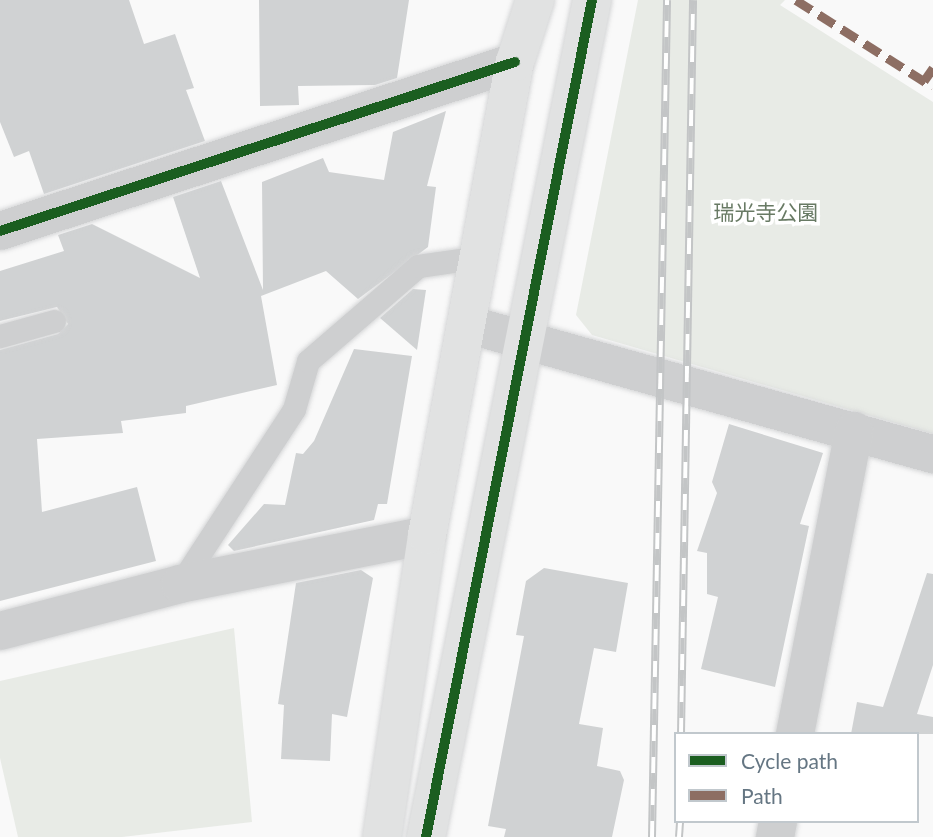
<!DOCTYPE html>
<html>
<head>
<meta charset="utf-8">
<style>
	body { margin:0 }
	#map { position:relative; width:933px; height:837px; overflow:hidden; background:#f9f9f9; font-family:Lato,"Noto Sans JP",sans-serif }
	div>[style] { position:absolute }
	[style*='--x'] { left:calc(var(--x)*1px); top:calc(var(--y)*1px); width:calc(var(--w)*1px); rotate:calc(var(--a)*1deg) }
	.green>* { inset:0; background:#e8ebe6 }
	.building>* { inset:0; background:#d0d2d3 }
	.roads { filter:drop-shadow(0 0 2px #d5d6d7) drop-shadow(0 0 2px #d5d6d7) }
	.lane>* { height:23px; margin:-11.5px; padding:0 11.5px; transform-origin:11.5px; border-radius:11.5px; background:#cecfd0 }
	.street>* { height:38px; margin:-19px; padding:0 19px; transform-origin:19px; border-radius:19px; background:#cecfd0 }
	.secondary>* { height:38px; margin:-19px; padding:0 19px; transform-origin:19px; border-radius:19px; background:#e1e2e2 }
	.rail>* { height:8px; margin-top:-4px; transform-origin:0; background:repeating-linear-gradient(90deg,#fff 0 16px,#c3c5c6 0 32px); box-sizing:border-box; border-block:2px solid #c3c5c6 }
	.quiet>* { height:9px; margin-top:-4.5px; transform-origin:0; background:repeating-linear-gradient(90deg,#8d6e63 0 18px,transparent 0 27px) }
	.cycleway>* { height:10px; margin:-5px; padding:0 5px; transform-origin:5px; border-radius:5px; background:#1b5e20 }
	span { translate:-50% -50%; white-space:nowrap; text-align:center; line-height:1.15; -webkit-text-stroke:7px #fff; paint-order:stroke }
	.park-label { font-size:21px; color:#687a64 }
	.legend { position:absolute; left:674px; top:732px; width:245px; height:91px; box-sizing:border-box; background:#fff; border:2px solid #c1c8cd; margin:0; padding:9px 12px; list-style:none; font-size:21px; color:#657683 }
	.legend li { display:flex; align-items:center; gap:14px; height:35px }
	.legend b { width:35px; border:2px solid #c1c8cd }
</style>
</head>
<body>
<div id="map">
	<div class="green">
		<div style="clip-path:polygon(638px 0,785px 0,780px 5px,933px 102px,933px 434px,592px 335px,576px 315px)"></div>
		<div style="clip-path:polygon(234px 628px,252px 822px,122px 837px,18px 837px,0 758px,0 681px)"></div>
	</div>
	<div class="building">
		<div style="clip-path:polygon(0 0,129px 0,144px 44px,175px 34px,194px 88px,186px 90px,205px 141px,44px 194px,29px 151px,14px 157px,0 122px)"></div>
		<div style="clip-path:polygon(259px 0,409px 0,397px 78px,375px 85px,298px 86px,299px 105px,260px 106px)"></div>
		<div style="clip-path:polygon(446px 111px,427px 186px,436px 187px,428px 247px,358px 299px,326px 271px,261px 296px,277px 385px,186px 406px,186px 413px,121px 421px,123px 433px,37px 439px,42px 512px,137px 487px,156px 561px,0 601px,0 350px,58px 334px,68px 324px,57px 307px,0 321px,0 271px,64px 251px,58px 235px,92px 224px,200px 278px,173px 197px,221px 181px,263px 290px,262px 182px,323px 158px,329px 172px,384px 180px,393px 132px)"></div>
		<div style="clip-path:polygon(413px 289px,426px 290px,417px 350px,380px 318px)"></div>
		<div style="clip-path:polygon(354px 349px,412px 356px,387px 504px,378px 504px,374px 520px,234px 551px,228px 545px,264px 504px,285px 505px,296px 453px,303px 454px,314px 441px)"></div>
		<div style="clip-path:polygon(729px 424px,823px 453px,800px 524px,809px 526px,775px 687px,701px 669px,718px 597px,707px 594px,707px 553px,697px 551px,717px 493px,712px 482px)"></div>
		<div style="clip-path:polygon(544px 568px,628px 583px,616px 652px,594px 648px,579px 724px,603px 728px,597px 766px,620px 771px,624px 780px,612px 837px,504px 837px,506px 829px,488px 826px,524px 636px,516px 635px,526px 581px)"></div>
		<div style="clip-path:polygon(361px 570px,373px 578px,347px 717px,332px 714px,330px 761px,281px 759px,284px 705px,278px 704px,296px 583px)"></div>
		<div style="clip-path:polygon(927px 573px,933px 574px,933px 665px,917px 714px,933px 717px,933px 734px,851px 734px,857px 702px,883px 707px)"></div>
	</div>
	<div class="roads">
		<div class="lane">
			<div style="--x:0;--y:336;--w:56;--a:-15.5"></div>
			<div style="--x:180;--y:584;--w:209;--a:-56.9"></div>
			<div style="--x:294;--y:409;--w:50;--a:-73.7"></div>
			<div style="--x:308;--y:361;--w:145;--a:-40.8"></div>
			<div style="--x:418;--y:266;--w:64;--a:-8.1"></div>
		</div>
		<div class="street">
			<div style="--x:0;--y:231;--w:542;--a:-18.17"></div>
			<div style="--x:470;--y:325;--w:481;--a:15.6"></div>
			<div style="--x:0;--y:631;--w:186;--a:-14.6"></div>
			<div style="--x:180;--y:584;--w:252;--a:-11.2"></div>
			<div style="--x:795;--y:734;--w:309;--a:-79"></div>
			<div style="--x:775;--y:837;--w:16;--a:-79"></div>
		</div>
		<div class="secondary">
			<div style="--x:382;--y:837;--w:305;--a:-81.5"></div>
			<div style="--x:427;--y:535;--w:481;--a:-79.5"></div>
			<div style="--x:515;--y:62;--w:65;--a:-72.1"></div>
			<div style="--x:426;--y:837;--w:853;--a:-78.78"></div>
		</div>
	</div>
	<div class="rail">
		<div style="--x:681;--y:734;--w:734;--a:-89.06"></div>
		<div style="--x:652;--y:837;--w:837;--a:-88.97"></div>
		<div style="--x:679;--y:837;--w:16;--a:-86"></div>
	</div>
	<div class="quiet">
		<div style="--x:796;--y:0;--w:162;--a:32.4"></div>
		<div style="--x:924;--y:81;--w:16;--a:-55"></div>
	</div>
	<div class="cycleway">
		<div style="--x:0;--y:231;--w:542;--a:-18.17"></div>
		<div style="--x:426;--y:837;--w:853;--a:-78.78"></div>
	</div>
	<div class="park-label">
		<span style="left:766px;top:212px">瑞光寺公園</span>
	</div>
	<ul class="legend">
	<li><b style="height:9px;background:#1b5e20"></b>Cycle path</li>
	<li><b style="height:9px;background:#8d6e63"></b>Path</li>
	</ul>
</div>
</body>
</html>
